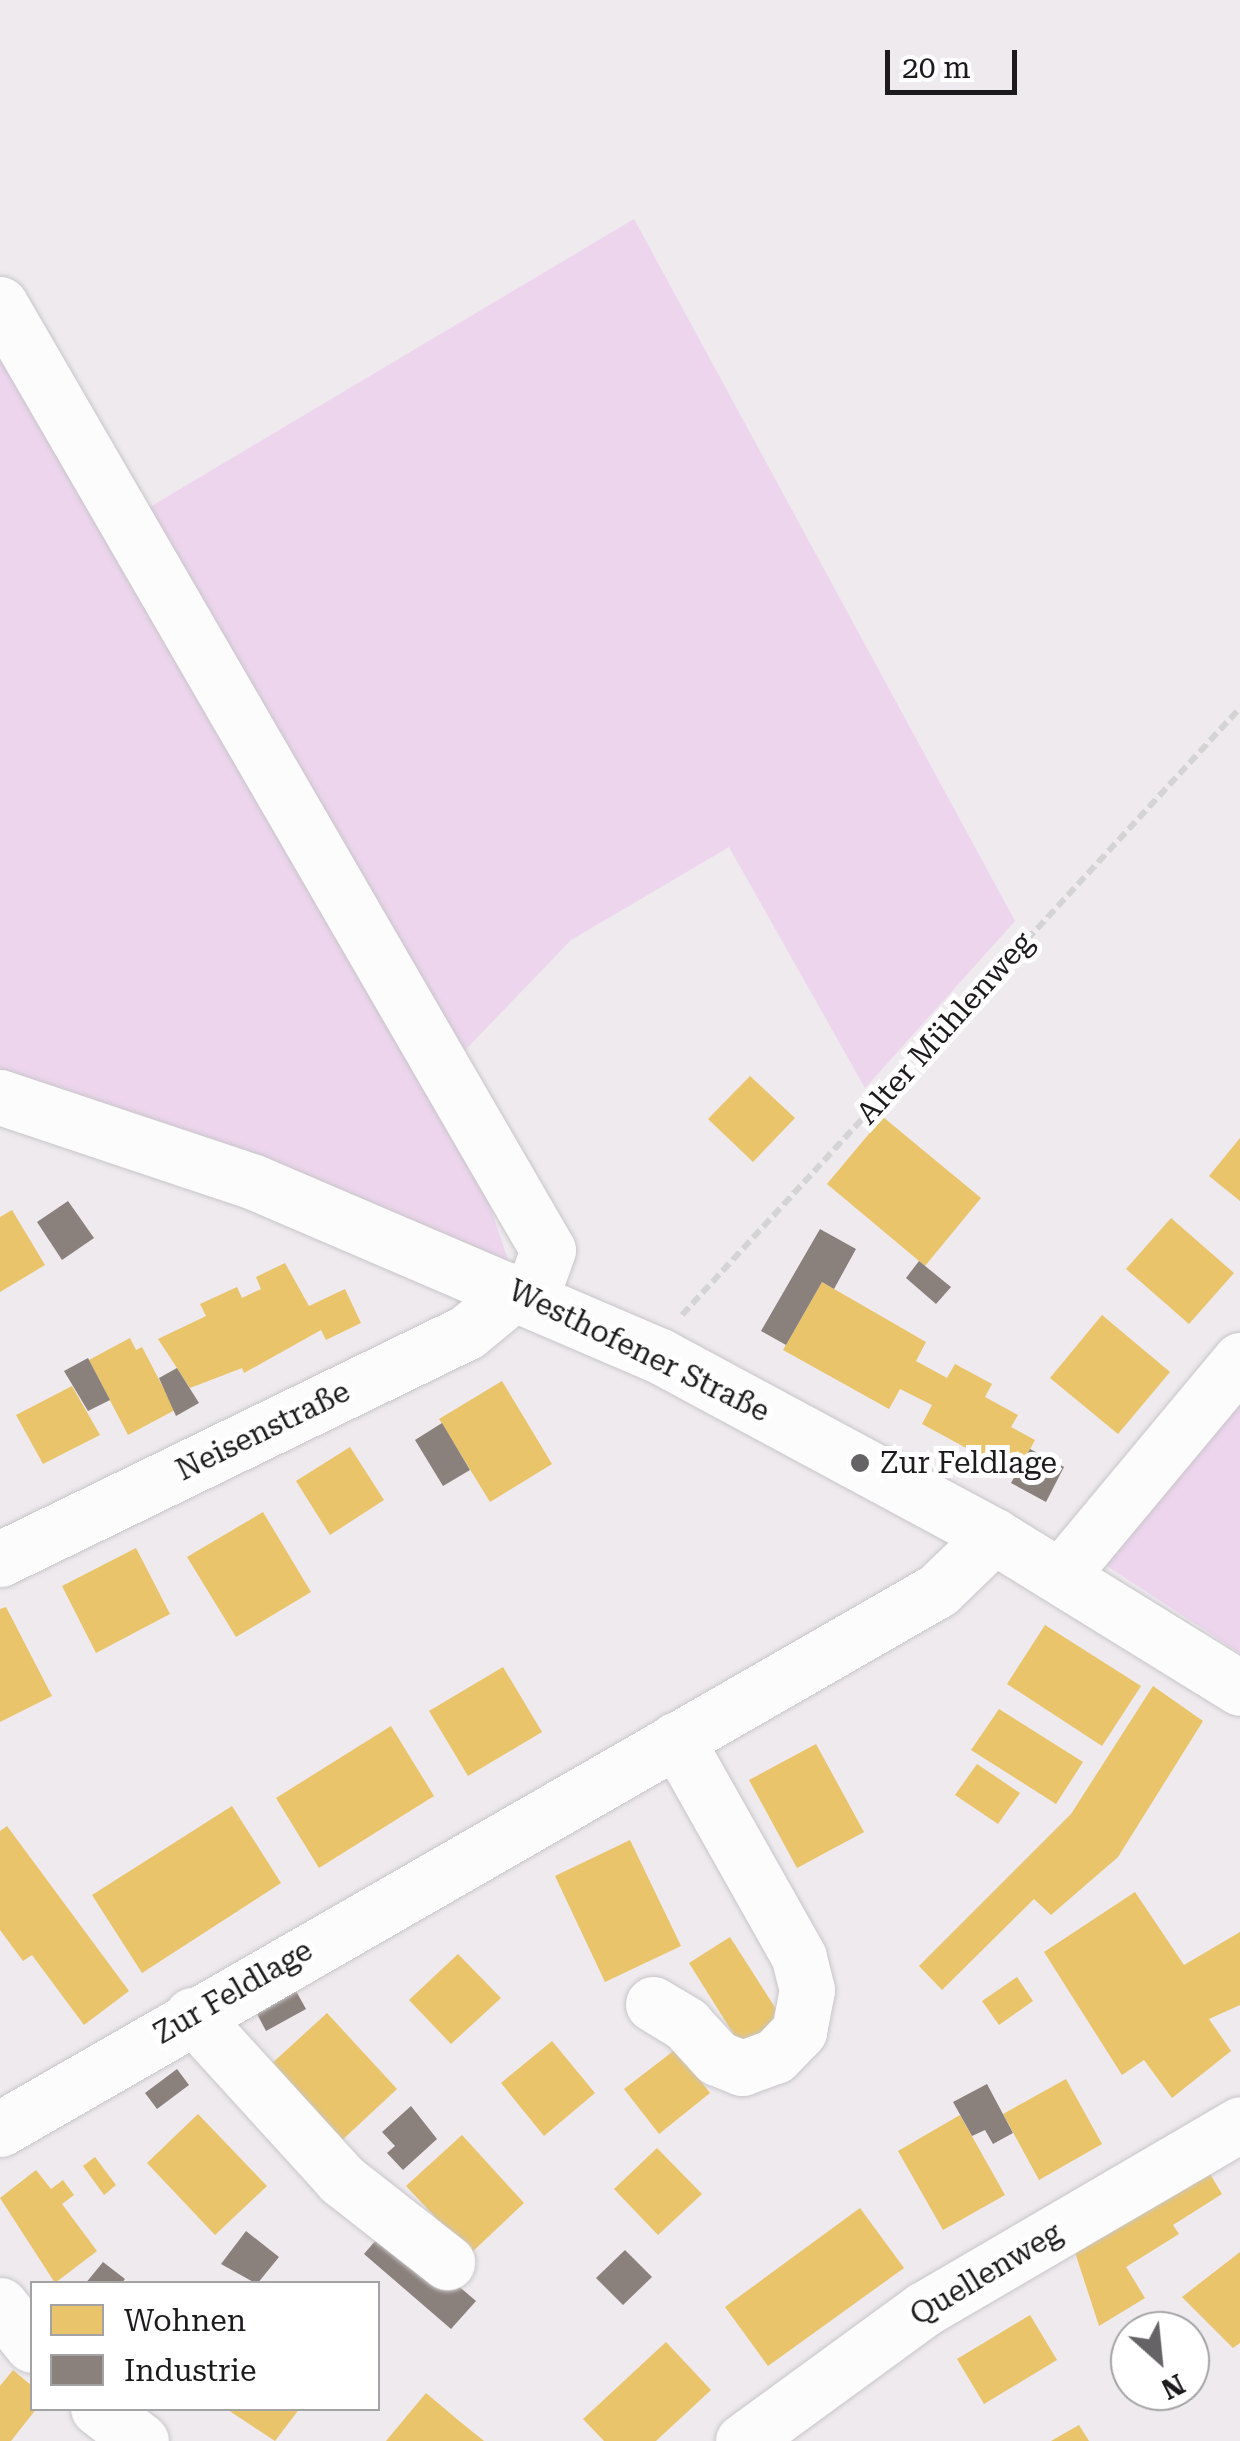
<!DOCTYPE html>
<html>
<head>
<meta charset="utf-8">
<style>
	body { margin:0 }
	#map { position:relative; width:1240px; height:2441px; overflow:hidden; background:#eeeaee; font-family:"Roboto Serif",serif }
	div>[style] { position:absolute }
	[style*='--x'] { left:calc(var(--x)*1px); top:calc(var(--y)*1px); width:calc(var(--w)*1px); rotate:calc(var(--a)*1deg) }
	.green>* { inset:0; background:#ecd5ed }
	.homes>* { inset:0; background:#e9c46a }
	.industry>* { inset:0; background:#8a817c }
	.path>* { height:6px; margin-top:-3px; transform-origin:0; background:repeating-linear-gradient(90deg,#d4d4d4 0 10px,transparent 0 15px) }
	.roads { filter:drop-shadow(0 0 2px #c8c5c8) drop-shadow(0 0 2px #c8c5c8) }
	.minor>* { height:55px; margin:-27.5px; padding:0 27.5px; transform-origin:27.5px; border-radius:27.5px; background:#fcfcfc }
	.dots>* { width:28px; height:28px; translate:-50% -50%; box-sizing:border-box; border:5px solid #fff; border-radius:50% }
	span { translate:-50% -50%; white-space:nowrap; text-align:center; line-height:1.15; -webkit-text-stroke:10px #fff; paint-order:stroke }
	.street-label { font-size:30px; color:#1c1a1c }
	.poi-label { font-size:30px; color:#1c1a1c }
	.left { translate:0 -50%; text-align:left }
	.legend { position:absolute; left:30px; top:2281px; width:350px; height:130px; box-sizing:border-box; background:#fff; border:2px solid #a4a3a4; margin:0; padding:12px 18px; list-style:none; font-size:30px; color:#1c1a1c }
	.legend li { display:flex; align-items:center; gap:20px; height:50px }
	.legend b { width:50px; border:2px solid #a4a3a4 }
	.north { position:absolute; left:1110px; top:2311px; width:100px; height:100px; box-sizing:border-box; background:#fff; border:2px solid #a4a3a4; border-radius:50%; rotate:153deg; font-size:28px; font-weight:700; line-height:40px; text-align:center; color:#1c1a1c }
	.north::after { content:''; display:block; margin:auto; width:35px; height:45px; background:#666366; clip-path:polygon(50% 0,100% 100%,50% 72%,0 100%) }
	.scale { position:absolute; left:885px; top:50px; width:132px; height:45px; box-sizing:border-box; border:5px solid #1c1a1c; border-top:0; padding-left:12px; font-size:30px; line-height:35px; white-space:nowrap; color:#1c1a1c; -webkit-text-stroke:8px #fff; paint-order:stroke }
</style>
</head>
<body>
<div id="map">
	<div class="green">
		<div style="clip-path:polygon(634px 219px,1015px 921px,865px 1088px,729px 847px,571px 940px,445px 1071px,518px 1290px,0 1097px,0 304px,128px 520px)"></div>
		<div style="clip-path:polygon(1240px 1380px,1240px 1653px,1107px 1566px,1103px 1551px)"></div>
	</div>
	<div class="homes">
		<div style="clip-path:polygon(750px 1076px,795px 1118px,753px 1162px,708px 1119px)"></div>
		<div style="clip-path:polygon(883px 1117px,981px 1198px,925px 1266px,827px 1184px)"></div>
		<div style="clip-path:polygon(1240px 1138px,1240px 1201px,1209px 1176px)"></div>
		<div style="clip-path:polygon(12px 1210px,45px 1265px,0 1292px,0 1217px)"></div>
		<div style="clip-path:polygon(1171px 1218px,1234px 1273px,1189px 1324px,1126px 1269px)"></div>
		<div style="clip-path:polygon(285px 1263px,309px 1306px,345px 1289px,361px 1323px,326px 1340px,321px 1330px,244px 1373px,242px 1368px,190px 1388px,158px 1339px,206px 1316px,200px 1304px,237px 1287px,242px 1298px,261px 1289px,256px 1277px)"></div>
		<div style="clip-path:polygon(822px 1282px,926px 1342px,916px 1361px,947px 1378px,955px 1364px,992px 1384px,985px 1397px,1018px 1415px,1011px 1427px,1035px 1440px,1016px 1475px,922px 1424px,932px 1405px,900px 1389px,889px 1409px,783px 1350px)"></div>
		<div style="clip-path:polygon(1102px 1315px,1170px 1372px,1118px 1434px,1050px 1378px)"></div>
		<div style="clip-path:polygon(130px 1338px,136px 1350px,142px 1347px,175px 1410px,128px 1435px,89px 1360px)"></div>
		<div style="clip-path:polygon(502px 1381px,552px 1464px,490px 1502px,439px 1419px)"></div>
		<div style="clip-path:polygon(72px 1386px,100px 1435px,43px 1464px,16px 1415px)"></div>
		<div style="clip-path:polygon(350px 1447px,384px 1500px,330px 1535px,296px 1481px)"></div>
		<div style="clip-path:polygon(263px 1512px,311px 1592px,236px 1637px,187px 1557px)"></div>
		<div style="clip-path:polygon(136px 1548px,170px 1614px,96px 1653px,62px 1586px)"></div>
		<div style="clip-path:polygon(6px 1607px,52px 1696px,0 1722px,0 1609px)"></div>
		<div style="clip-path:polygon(1045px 1625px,1141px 1686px,1102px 1746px,1007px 1684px)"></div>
		<div style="clip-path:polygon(503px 1667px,542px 1732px,468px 1776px,429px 1711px)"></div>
		<div style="clip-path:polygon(1153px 1686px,1203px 1721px,1118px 1857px,1051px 1915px,1034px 1899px,942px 1990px,919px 1966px,1071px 1814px)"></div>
		<div style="clip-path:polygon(999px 1709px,1083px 1762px,1056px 1804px,971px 1750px)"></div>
		<div style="clip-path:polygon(391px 1726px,434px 1796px,319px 1868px,276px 1798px)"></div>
		<div style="clip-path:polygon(816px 1744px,864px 1832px,797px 1868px,749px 1780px)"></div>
		<div style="clip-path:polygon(977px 1764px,1020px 1793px,998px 1824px,955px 1795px)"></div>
		<div style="clip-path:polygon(232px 1806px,281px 1883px,142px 1973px,92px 1895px)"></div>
		<div style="clip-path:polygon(7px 1826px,129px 1991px,84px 2025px,32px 1955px,23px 1961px,0 1930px,0 1831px)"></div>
		<div style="clip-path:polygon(630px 1840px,681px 1946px,605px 1982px,555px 1876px)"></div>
		<div style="clip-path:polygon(1135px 1892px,1184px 1965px,1240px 1932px,1240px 2005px,1209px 2019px,1231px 2051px,1172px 2098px,1144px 2060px,1122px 2075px,1044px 1952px)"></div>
		<div style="clip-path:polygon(730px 1937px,783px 2020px,741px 2046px,689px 1963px)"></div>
		<div style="clip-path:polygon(458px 1954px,501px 1998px,451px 2044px,409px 2000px)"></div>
		<div style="clip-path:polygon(1017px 1977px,1033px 2001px,999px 2025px,982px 2001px)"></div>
		<div style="clip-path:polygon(327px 2013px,397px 2089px,339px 2143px,268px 2067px)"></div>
		<div style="clip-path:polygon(552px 2041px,595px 2093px,544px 2136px,501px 2083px)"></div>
		<div style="clip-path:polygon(676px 2049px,710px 2093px,659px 2134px,624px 2089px)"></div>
		<div style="clip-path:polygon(1066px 2079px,1102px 2144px,1039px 2180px,1003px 2114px)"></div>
		<div style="clip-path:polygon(198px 2114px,267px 2186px,215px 2235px,147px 2163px)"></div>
		<div style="clip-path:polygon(960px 2115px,1005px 2195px,943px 2230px,898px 2151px)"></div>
		<div style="clip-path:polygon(462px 2135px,524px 2203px,470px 2254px,406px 2186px)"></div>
		<div style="clip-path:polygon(657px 2148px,702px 2194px,658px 2235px,614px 2189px)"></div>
		<div style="clip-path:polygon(95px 2157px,116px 2185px,104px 2195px,83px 2166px)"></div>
		<div style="clip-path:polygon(1202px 2161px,1222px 2194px,1173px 2225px,1179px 2234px,1126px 2267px,1145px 2298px,1099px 2326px,1072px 2243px)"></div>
		<div style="clip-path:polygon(36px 2170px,51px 2189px,63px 2180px,74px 2195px,62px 2204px,97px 2251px,55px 2283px,0 2198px)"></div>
		<div style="clip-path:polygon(860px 2208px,904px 2268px,768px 2366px,725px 2307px)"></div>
		<div style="clip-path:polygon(1240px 2252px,1240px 2343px,1233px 2348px,1182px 2297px)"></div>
		<div style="clip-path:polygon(1030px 2315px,1057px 2360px,984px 2404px,957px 2359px)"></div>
		<div style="clip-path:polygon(666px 2342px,711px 2390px,656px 2441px,604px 2441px,583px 2419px)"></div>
		<div style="clip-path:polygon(13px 2370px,32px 2386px,37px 2408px,11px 2441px,0 2441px,0 2386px)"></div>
		<div style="clip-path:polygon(426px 2393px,458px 2420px,484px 2441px,386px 2441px)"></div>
		<div style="clip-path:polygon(225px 2408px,300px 2408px,275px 2441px)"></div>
		<div style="clip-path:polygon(1079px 2425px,1089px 2441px,1051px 2441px)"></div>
	</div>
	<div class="industry">
		<div style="clip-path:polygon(68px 1201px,94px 1238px,62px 1260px,37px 1222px)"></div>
		<div style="clip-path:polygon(820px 1229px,856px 1249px,834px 1289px,822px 1282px,786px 1345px,761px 1331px)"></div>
		<div style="clip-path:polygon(919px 1261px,951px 1287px,936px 1304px,906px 1278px)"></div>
		<div style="clip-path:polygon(88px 1358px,110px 1400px,88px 1411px,64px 1371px)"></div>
		<div style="clip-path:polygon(177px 1368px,199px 1403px,176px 1416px,159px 1378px)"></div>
		<div style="clip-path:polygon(442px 1423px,470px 1470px,443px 1486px,415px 1440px)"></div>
		<div style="clip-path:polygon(1030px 1449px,1064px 1467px,1046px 1502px,1011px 1483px)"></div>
		<div style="clip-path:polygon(296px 1991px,306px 2009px,266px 2031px,256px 2012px)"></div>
		<div style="clip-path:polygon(177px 2069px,189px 2085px,157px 2109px,145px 2093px)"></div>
		<div style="clip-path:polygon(987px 2084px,1013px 2133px,993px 2144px,985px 2130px,972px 2136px,953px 2102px)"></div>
		<div style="clip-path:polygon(411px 2106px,437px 2139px,403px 2170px,387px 2153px,395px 2146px,382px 2132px)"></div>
		<div style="clip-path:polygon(388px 2226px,476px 2301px,451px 2329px,364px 2254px)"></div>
		<div style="clip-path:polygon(246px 2231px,279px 2257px,257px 2284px,221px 2264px)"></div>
		<div style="clip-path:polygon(625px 2250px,652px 2277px,623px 2305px,596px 2278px)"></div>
		<div style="clip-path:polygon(103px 2262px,125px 2279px,121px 2284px,85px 2284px)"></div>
	</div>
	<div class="path">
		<div style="--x:682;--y:1315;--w:825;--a:-47.41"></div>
	</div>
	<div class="roads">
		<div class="minor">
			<div style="--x:0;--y:304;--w:1093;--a:59.92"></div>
			<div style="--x:548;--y:1250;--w:50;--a:109.9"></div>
			<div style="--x:0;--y:1097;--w:268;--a:18.5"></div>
			<div style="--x:254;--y:1182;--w:442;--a:23.2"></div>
			<div style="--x:660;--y:1356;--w:379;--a:28.3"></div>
			<div style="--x:994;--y:1536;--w:289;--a:31.7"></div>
			<div style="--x:0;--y:1559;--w:519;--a:-25.92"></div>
			<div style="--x:467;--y:1332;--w:66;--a:-39.5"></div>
			<div style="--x:1061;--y:1575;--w:280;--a:-50.2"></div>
			<div style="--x:653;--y:2004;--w:39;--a:31"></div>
			<div style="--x:686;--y:2024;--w:46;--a:47.6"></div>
			<div style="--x:717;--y:2058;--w:27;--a:22"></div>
			<div style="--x:742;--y:2068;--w:35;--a:-20"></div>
			<div style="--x:775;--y:2056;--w:35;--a:-46"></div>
			<div style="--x:799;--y:2031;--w:42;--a:-79"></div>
			<div style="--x:807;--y:1990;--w:34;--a:-104"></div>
			<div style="--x:799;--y:1957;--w:250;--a:-119.4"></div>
			<div style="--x:192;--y:2015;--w:222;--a:47.7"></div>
			<div style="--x:341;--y:2179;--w:135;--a:38.1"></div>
			<div style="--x:0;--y:2129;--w:1082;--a:-29.88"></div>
			<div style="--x:938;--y:1590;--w:78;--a:-44"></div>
			<div style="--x:0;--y:2305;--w:51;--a:51.3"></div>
			<div style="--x:98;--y:2408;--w:54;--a:37.5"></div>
			<div style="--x:743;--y:2441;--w:224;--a:-36.1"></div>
			<div style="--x:924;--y:2309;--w:366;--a:-30.3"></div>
		</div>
	</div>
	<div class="dots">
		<div style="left:860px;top:1463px;background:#666366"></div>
	</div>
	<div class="street-label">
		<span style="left:945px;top:1028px;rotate:-48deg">Alter Mühlenweg</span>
		<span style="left:639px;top:1351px;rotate:26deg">Westhofener Straße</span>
		<span style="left:263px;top:1431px;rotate:-26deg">Neisenstraße</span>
		<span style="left:233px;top:1992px;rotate:-30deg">Zur Feldlage</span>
		<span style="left:986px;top:2274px;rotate:-31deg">Quellenweg</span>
	</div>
	<div class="poi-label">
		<span class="left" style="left:880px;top:1463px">Zur Feldlage</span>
	</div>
	<ul class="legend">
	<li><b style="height:28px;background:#e9c46a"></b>Wohnen</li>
	<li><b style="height:28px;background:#8a817c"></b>Industrie</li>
	</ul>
	<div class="north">N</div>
	<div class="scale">20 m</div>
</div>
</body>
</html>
